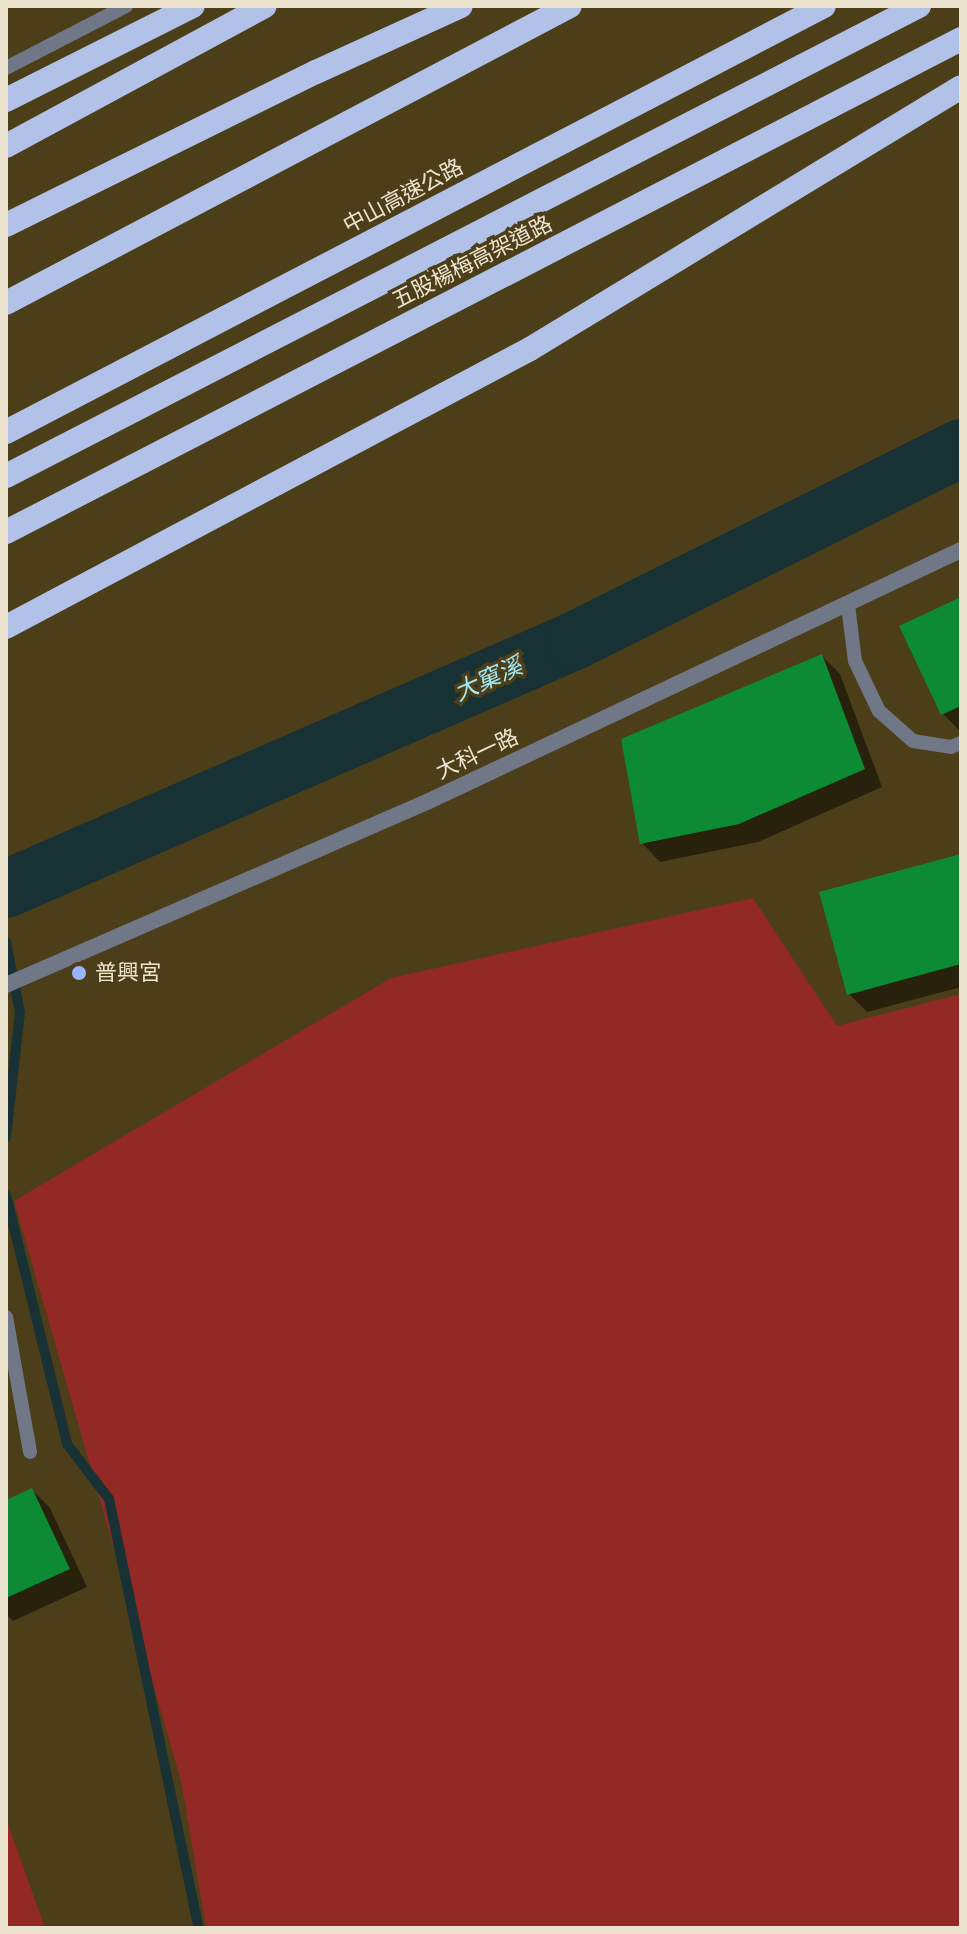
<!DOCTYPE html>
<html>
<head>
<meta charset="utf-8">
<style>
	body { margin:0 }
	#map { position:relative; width:967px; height:1934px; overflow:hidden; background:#4c3e18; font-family:"Asap Condensed","Noto Sans TC",sans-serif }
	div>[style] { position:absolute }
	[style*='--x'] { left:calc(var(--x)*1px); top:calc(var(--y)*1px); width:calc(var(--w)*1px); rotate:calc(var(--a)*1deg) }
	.green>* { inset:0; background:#922924 }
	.shadow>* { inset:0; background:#0007 }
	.stream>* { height:10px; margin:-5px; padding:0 5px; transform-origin:5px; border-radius:5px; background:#183134 }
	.river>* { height:58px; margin:-29px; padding:0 29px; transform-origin:29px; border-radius:29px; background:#183134 }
	.building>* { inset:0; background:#0c8a34 }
	.service>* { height:14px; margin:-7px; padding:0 7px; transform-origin:7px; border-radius:7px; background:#707787 }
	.minor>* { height:16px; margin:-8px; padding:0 8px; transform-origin:8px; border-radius:8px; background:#707787 }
	.motorway>* { height:24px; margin:-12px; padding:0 12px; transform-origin:12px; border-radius:12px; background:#b1c1e8 }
	.dots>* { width:22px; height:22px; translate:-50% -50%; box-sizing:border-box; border:4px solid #4c3e18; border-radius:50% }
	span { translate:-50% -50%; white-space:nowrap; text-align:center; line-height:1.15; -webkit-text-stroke:7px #4c3e18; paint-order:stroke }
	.street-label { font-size:22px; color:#ede4d0 }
	.poi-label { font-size:22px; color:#ede4d0 }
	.left { translate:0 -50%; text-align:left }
	.water-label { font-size:24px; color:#9feaf5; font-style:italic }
	.frame { position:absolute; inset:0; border:8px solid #ede4d0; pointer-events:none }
</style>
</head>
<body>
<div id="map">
	<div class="green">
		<div style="clip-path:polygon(753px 898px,837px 1026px,961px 994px,961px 1928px,206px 1928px,181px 1781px,14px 1201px,391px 978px)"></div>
		<div style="clip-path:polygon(6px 1818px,45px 1928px,6px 1928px)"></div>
	</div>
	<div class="shadow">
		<div style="clip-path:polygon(961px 599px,961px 732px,943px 714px)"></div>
		<div style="clip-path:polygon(822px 656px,840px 674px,882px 787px,758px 842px,660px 862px,642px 843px)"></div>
		<div style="clip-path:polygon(961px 856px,961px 987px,867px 1012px,849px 994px)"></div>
		<div style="clip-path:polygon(32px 1490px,50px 1508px,87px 1587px,13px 1621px,6px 1614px,6px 1502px)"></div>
	</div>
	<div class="stream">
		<div style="--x:6;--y:942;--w:71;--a:78.7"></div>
		<div style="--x:20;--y:1012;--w:126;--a:96.4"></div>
		<div style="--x:6;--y:1195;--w:256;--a:76.2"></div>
		<div style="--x:67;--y:1444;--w:69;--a:52.6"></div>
		<div style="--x:109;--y:1499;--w:438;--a:78.2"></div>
	</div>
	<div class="river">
		<div style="--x:6;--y:889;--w:620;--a:-23.59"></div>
		<div style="--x:574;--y:641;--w:432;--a:-26.5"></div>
	</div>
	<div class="building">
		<div style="clip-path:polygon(961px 597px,961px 706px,941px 715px,899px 626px)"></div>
		<div style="clip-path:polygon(822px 654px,865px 769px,739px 824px,640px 844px,621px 739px)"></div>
		<div style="clip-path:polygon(961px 854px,961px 964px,847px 995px,819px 892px)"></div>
		<div style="clip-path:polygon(32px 1488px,70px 1569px,6px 1598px,6px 1500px)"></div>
	</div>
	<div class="service">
		<div style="--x:6;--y:68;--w:135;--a:-27.3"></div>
		<div style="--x:848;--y:605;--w:56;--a:82.9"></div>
		<div style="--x:855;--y:661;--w:55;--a:64.4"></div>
		<div style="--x:879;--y:711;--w:45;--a:41.4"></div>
		<div style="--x:913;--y:741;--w:38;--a:9"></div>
		<div style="--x:951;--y:747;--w:11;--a:-22"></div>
		<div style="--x:6;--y:1317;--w:137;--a:79.9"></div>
	</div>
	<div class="minor">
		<div style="--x:6;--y:985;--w:461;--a:-23.5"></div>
		<div style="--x:429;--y:801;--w:588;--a:-25.26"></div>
	</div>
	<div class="motorway">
		<div style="--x:6;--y:100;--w:209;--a:-26.7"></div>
		<div style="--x:6;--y:146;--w:294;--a:-28.4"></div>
		<div style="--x:6;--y:225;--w:346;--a:-26.3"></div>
		<div style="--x:316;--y:72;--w:159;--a:-24.5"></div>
		<div style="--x:6;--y:303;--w:637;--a:-27.77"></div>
		<div style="--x:6;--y:432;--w:922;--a:-27.51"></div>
		<div style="--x:6;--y:476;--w:1027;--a:-27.24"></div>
		<div style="--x:6;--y:532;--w:1075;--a:-27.3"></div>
		<div style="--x:6;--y:627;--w:593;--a:-27.95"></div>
		<div style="--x:530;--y:349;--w:504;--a:-31.29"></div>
	</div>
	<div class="dots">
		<div style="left:79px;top:973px;background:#99b5fd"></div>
	</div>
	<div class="street-label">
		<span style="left:403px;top:196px;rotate:-28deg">中山高速公路</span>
		<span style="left:472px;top:262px;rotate:-27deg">五股楊梅高架道路</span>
		<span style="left:477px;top:754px;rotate:-25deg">大科一路</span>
	</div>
	<div class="poi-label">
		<span class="left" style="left:95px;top:973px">普興宮</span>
	</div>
	<div class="water-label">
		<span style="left:488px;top:679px;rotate:-24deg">大窠溪</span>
	</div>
	<div class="frame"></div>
</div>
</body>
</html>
